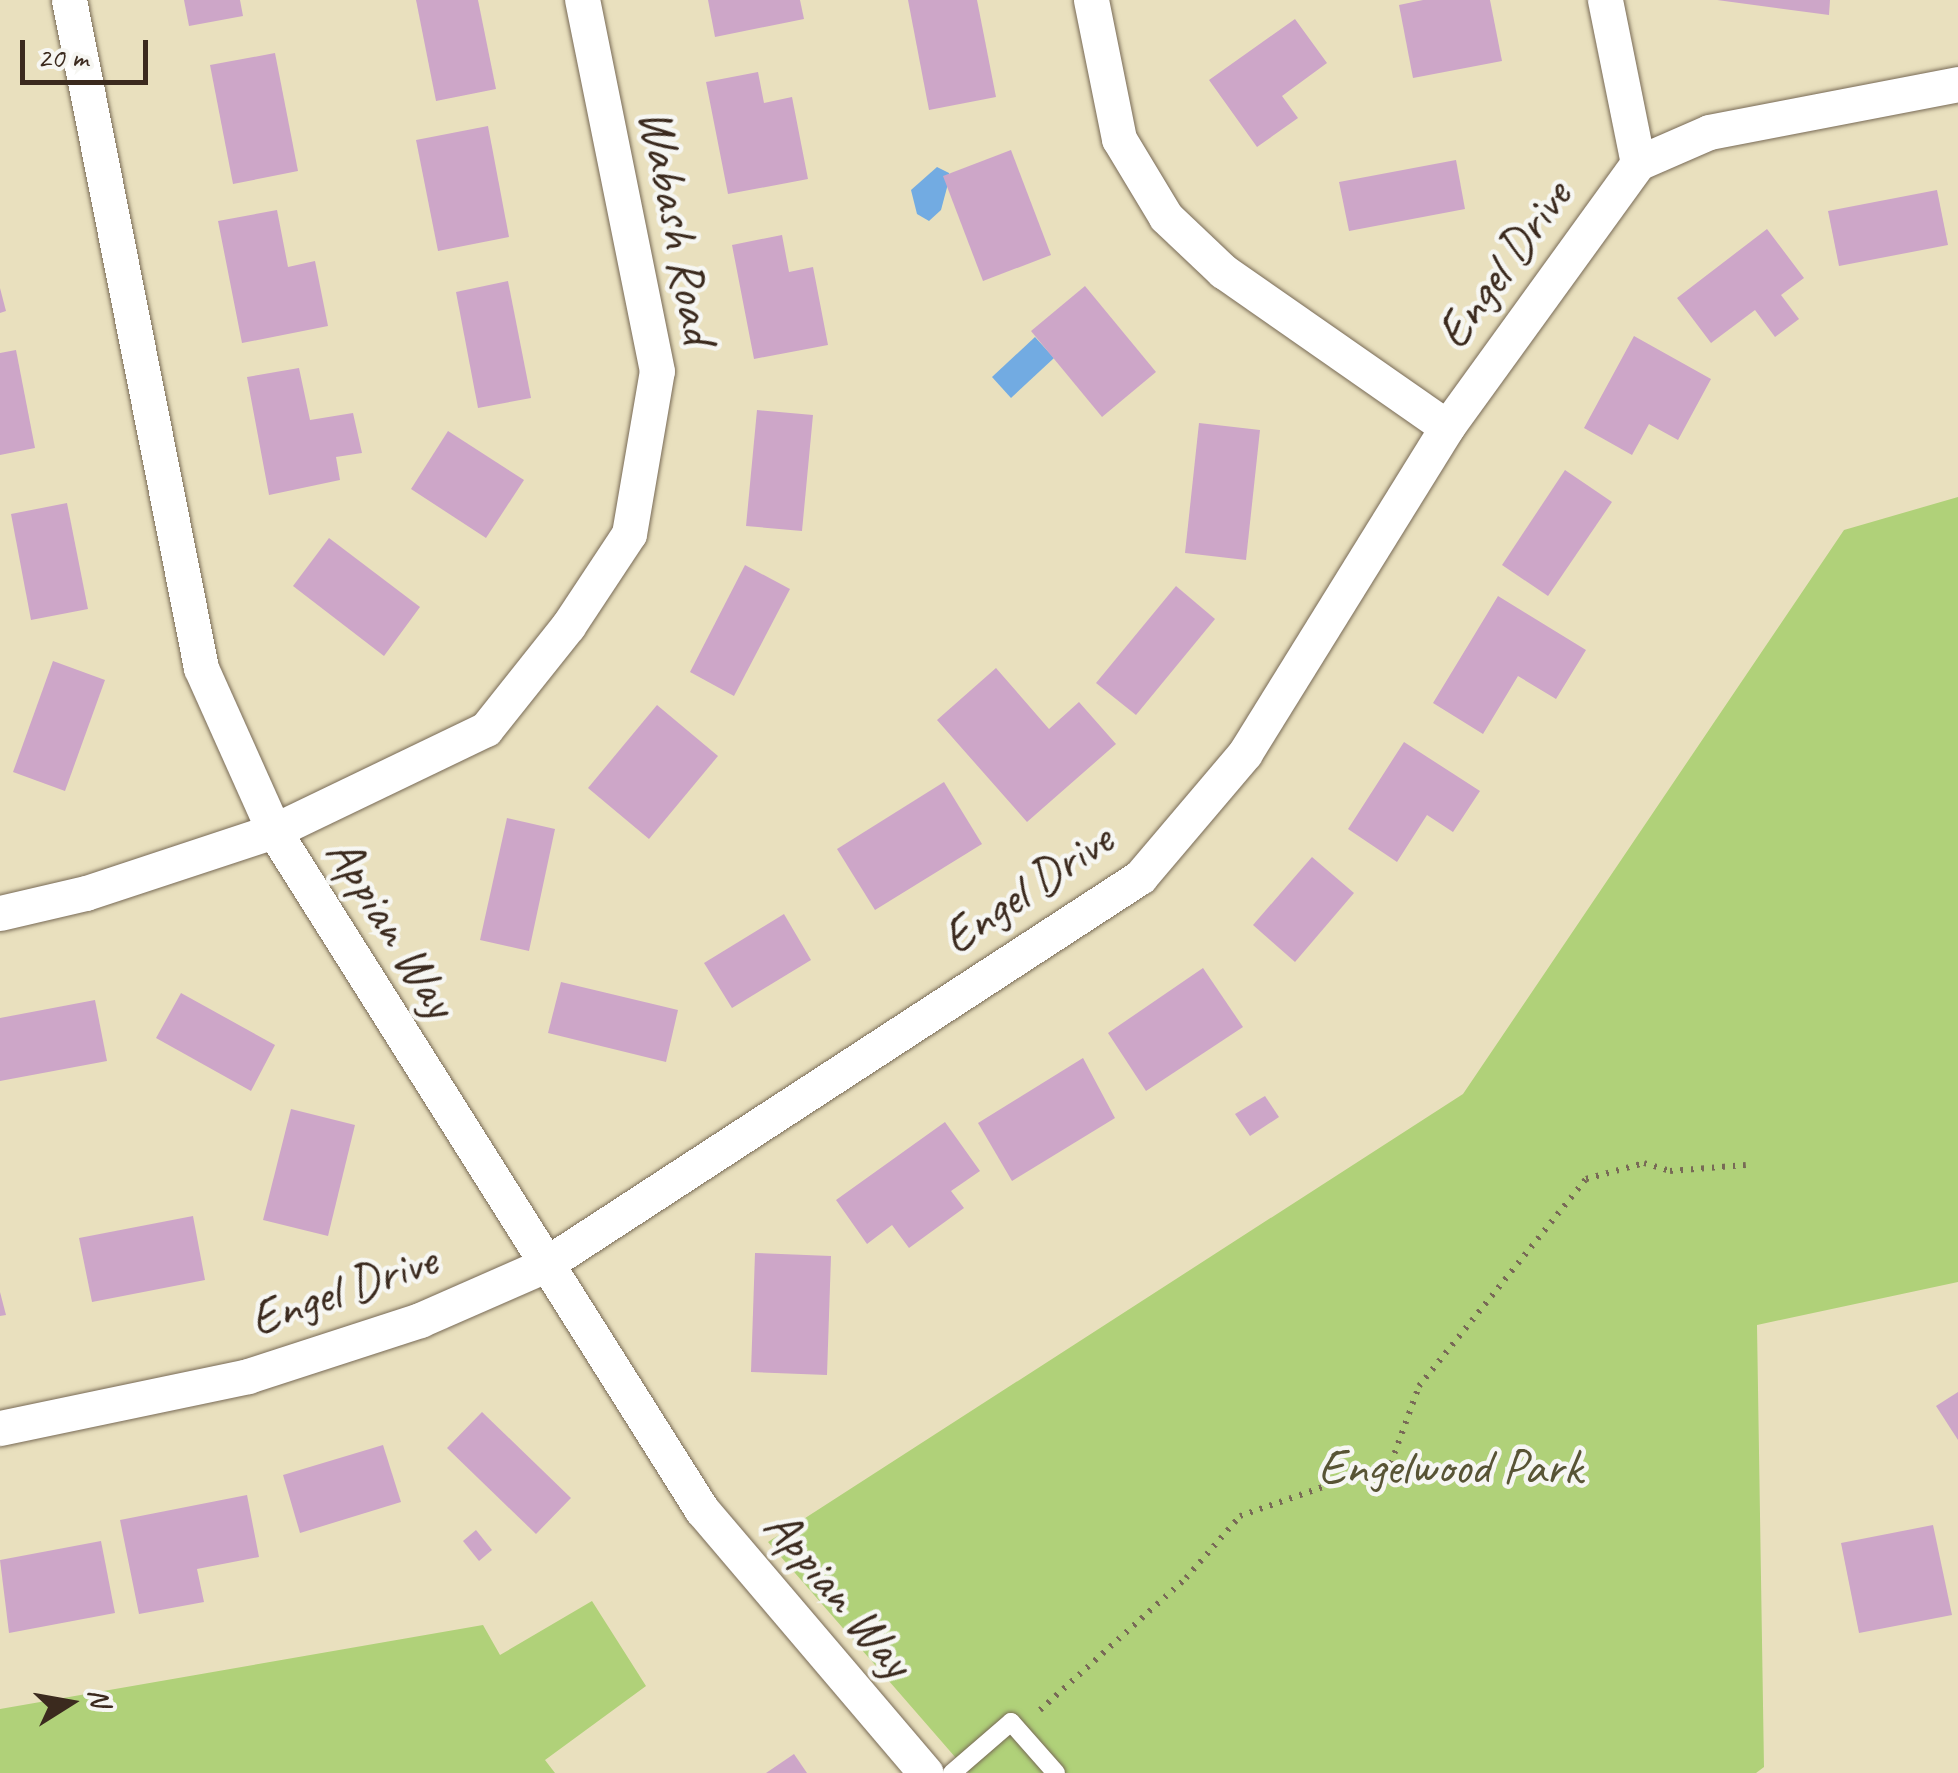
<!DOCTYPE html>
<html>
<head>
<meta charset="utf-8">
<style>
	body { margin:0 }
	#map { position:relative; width:1958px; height:1773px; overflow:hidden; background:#e9e0be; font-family:Caveat,sans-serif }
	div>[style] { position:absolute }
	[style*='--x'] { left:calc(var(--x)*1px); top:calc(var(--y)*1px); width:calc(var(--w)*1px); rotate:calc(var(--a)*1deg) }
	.green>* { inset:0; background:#b0d179 }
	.water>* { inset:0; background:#72abe2 }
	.building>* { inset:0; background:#cda6c8 }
	.path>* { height:6px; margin-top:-3px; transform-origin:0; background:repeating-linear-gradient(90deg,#786a56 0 2.5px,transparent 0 10.5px) }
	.roads { filter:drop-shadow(0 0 2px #786a56) drop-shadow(0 0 2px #786a56) }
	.lane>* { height:18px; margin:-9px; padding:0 9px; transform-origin:9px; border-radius:9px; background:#fff }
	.street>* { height:35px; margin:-17.5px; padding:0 17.5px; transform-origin:17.5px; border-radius:17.5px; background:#fff }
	span { translate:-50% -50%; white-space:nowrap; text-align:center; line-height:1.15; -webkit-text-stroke:9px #f6f6f2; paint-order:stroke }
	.street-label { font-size:50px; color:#3b2a1e }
	.park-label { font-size:50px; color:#585435 }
	.north { position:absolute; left:20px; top:1653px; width:100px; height:100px; -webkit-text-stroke:8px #f6f6f2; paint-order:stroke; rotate:79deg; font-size:28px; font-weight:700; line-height:40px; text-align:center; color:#3b2a1e }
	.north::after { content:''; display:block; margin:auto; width:35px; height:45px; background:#3b2a1e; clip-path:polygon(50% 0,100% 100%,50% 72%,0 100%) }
	.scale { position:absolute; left:20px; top:40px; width:128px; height:45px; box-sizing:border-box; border:5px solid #3b2a1e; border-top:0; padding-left:12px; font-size:30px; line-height:35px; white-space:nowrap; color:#3b2a1e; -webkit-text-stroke:8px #f6f6f2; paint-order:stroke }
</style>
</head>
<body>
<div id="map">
	<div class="green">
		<div style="clip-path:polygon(1958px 497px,1958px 1282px,1757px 1325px,1764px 1767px,1756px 1773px,969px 1773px,768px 1542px,1463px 1094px,1844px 530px)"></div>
		<div style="clip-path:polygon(592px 1601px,646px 1686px,545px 1760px,555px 1773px,0 1773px,0 1709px,483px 1625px,500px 1655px)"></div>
	</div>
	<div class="water">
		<div style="clip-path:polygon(937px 167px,949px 173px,949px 180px,941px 210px,929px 221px,917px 214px,911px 190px)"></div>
		<div style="clip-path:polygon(1035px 337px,1054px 358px,1011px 398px,992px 377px)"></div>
	</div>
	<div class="building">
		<div style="clip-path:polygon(184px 0,240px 0,243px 16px,189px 26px)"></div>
		<div style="clip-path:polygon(416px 0,478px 0,496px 89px,436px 101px)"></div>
		<div style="clip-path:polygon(708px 0,800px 0,804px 19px,715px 37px)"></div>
		<div style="clip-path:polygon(908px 0,977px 0,996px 97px,929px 110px)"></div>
		<div style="clip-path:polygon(1423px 0,1490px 0,1502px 61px,1413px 78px,1399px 5px)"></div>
		<div style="clip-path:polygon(1717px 0,1830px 0,1829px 15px)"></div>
		<div style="clip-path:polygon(1295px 19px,1327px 63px,1282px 96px,1298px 118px,1257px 147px,1209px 80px)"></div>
		<div style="clip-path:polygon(275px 53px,298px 171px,233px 184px,210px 65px)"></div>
		<div style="clip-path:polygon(758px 72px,764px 103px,792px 97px,808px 179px,728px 194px,706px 82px)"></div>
		<div style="clip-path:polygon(488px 126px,509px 237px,438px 251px,416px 140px)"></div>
		<div style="clip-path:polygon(1011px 150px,1051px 255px,983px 281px,943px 176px)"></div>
		<div style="clip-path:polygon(1456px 160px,1465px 209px,1349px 231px,1339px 182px)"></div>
		<div style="clip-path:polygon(1937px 190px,1948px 245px,1839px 266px,1828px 211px)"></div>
		<div style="clip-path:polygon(277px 210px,288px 267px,315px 261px,328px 326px,242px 343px,218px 221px)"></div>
		<div style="clip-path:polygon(1767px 229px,1804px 278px,1781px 295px,1799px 319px,1775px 337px,1755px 310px,1711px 343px,1677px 298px)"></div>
		<div style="clip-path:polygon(782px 235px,789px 272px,813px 267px,828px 345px,754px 359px,732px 245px)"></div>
		<div style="clip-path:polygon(508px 281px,531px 398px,478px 408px,456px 292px)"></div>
		<div style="clip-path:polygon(1085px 286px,1156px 372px,1102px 417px,1031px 331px)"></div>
		<div style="clip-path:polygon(0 288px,6px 311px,0 313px)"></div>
		<div style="clip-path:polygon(1634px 336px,1711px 379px,1678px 440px,1649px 424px,1632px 455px,1584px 428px)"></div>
		<div style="clip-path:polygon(16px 350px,35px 448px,0 455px,0 353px)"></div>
		<div style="clip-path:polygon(299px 368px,310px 420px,353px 413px,362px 453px,336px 457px,340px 480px,269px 495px,247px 377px)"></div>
		<div style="clip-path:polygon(757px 410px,813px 415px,802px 531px,746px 526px)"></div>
		<div style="clip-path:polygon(1199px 423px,1260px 430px,1246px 560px,1185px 553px)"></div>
		<div style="clip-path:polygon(448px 431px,524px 480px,486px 538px,411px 489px)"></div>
		<div style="clip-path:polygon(1565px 470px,1612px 502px,1548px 596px,1502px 565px)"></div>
		<div style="clip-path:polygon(67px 503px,88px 609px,31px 620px,11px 514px)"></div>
		<div style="clip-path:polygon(329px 538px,420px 607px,384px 656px,293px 586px)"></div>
		<div style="clip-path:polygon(745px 565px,790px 589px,734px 696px,690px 672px)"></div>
		<div style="clip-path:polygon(1176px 586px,1215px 619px,1136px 715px,1096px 683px)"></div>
		<div style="clip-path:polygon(1498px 596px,1586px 650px,1556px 699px,1518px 676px,1483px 734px,1433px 703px)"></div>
		<div style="clip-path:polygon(53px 661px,105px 680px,65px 791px,13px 772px)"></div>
		<div style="clip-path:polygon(996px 668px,1049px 729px,1079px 702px,1116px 744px,1027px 822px,937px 720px)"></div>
		<div style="clip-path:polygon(657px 705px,718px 756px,649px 839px,588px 788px)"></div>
		<div style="clip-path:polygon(1404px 742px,1480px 791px,1453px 832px,1427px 815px,1397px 862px,1348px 829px)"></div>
		<div style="clip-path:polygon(944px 782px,982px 844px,875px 910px,837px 849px)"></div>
		<div style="clip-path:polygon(507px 818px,555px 829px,529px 951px,480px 940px)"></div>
		<div style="clip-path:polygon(1312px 857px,1354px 893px,1295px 962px,1253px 925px)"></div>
		<div style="clip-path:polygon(784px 914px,811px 960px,732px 1008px,704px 963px)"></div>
		<div style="clip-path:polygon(1203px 968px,1243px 1027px,1146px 1091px,1108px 1033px)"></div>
		<div style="clip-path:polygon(561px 982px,678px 1010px,666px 1062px,548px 1033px)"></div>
		<div style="clip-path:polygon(181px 993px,275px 1045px,251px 1091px,156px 1038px)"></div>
		<div style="clip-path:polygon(95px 1000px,107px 1061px,0 1081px,0 1018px)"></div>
		<div style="clip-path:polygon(1083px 1058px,1115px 1118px,1012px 1181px,978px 1123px)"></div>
		<div style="clip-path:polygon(1265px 1096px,1279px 1117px,1250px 1136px,1235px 1114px)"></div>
		<div style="clip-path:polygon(291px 1109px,355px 1125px,328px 1236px,263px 1220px)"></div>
		<div style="clip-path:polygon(945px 1122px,980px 1171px,951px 1191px,964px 1208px,909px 1248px,892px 1225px,867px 1244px,836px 1200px)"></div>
		<div style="clip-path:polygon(193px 1216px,205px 1280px,92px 1302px,79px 1238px)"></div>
		<div style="clip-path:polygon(755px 1253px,831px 1256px,827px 1375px,751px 1372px)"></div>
		<div style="clip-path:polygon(0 1292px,6px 1315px,0 1316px)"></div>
		<div style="clip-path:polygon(1958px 1392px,1958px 1440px,1936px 1406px)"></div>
		<div style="clip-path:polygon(482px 1412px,571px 1498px,536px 1534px,447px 1448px)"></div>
		<div style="clip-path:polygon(383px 1445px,401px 1502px,300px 1533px,283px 1475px)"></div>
		<div style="clip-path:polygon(247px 1495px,259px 1557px,197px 1569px,204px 1602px,139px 1614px,120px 1520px)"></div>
		<div style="clip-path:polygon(1933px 1525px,1952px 1615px,1859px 1633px,1841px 1543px)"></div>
		<div style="clip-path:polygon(476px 1530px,492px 1550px,479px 1561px,463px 1541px)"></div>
		<div style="clip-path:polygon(101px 1541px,115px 1613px,9px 1633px,0 1560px)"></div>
		<div style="clip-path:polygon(794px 1754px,807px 1773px,766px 1773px)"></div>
	</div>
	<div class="path">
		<div style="--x:1040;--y:1710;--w:197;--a:-42.1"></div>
		<div style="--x:1186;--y:1578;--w:82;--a:-48.9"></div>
		<div style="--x:1240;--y:1516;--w:160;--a:-19.3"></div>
		<div style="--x:1391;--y:1463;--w:82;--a:-70"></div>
		<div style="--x:1419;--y:1386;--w:266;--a:-51.1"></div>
		<div style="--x:1586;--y:1179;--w:60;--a:-15.4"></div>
		<div style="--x:1644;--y:1163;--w:27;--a:17"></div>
		<div style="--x:1670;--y:1171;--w:76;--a:-4.5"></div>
	</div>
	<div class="roads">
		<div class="lane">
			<div style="--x:952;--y:1773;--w:78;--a:-40.8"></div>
			<div style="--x:1011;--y:1722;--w:68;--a:48.6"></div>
		</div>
		<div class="street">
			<div style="--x:69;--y:0;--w:681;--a:78.82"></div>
			<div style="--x:201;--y:668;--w:179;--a:65.9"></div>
			<div style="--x:274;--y:831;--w:803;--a:57.78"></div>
			<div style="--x:702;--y:1510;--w:345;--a:49.6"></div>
			<div style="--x:1091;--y:0;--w:142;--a:78.6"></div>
			<div style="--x:1119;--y:139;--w:91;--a:58.9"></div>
			<div style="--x:1166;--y:217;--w:79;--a:43.5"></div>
			<div style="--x:1223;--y:271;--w:273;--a:34.9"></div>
			<div style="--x:1605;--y:0;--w:166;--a:78.6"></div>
			<div style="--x:0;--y:913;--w:88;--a:-13.1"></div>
			<div style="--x:86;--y:893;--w:198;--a:-18.3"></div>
			<div style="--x:274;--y:831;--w:235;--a:-25.7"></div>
			<div style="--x:486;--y:729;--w:132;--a:-51.5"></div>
			<div style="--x:568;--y:626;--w:110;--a:-56.5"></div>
			<div style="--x:629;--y:534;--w:165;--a:-80.3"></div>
			<div style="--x:657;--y:371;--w:379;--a:-101.4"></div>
			<div style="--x:0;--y:1428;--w:253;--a:-11.8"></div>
			<div style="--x:248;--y:1376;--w:181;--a:-18"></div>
			<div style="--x:420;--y:1320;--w:134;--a:-23.7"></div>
			<div style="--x:543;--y:1266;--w:713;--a:-33.09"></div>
			<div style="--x:1140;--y:877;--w:162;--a:-49.7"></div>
			<div style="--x:1245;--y:753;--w:384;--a:-58.2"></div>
			<div style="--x:1447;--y:427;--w:326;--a:-54.1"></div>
			<div style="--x:1638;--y:163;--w:77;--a:-23.6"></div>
			<div style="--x:1709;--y:132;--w:254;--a:-10.9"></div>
		</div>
	</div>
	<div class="street-label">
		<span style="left:678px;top:226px;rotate:79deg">Wabash Road</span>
		<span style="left:1503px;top:264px;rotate:-54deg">Engel Drive</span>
		<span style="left:1027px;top:888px;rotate:-34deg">Engel Drive</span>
		<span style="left:392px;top:927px;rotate:58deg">Appian Way</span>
		<span style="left:343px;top:1289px;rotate:-19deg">Engel Drive</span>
		<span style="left:839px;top:1593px;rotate:50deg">Appian Way</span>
	</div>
	<div class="park-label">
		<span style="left:1450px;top:1467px">Engelwood Park</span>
	</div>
	<div class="north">N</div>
	<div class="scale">20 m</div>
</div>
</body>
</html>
